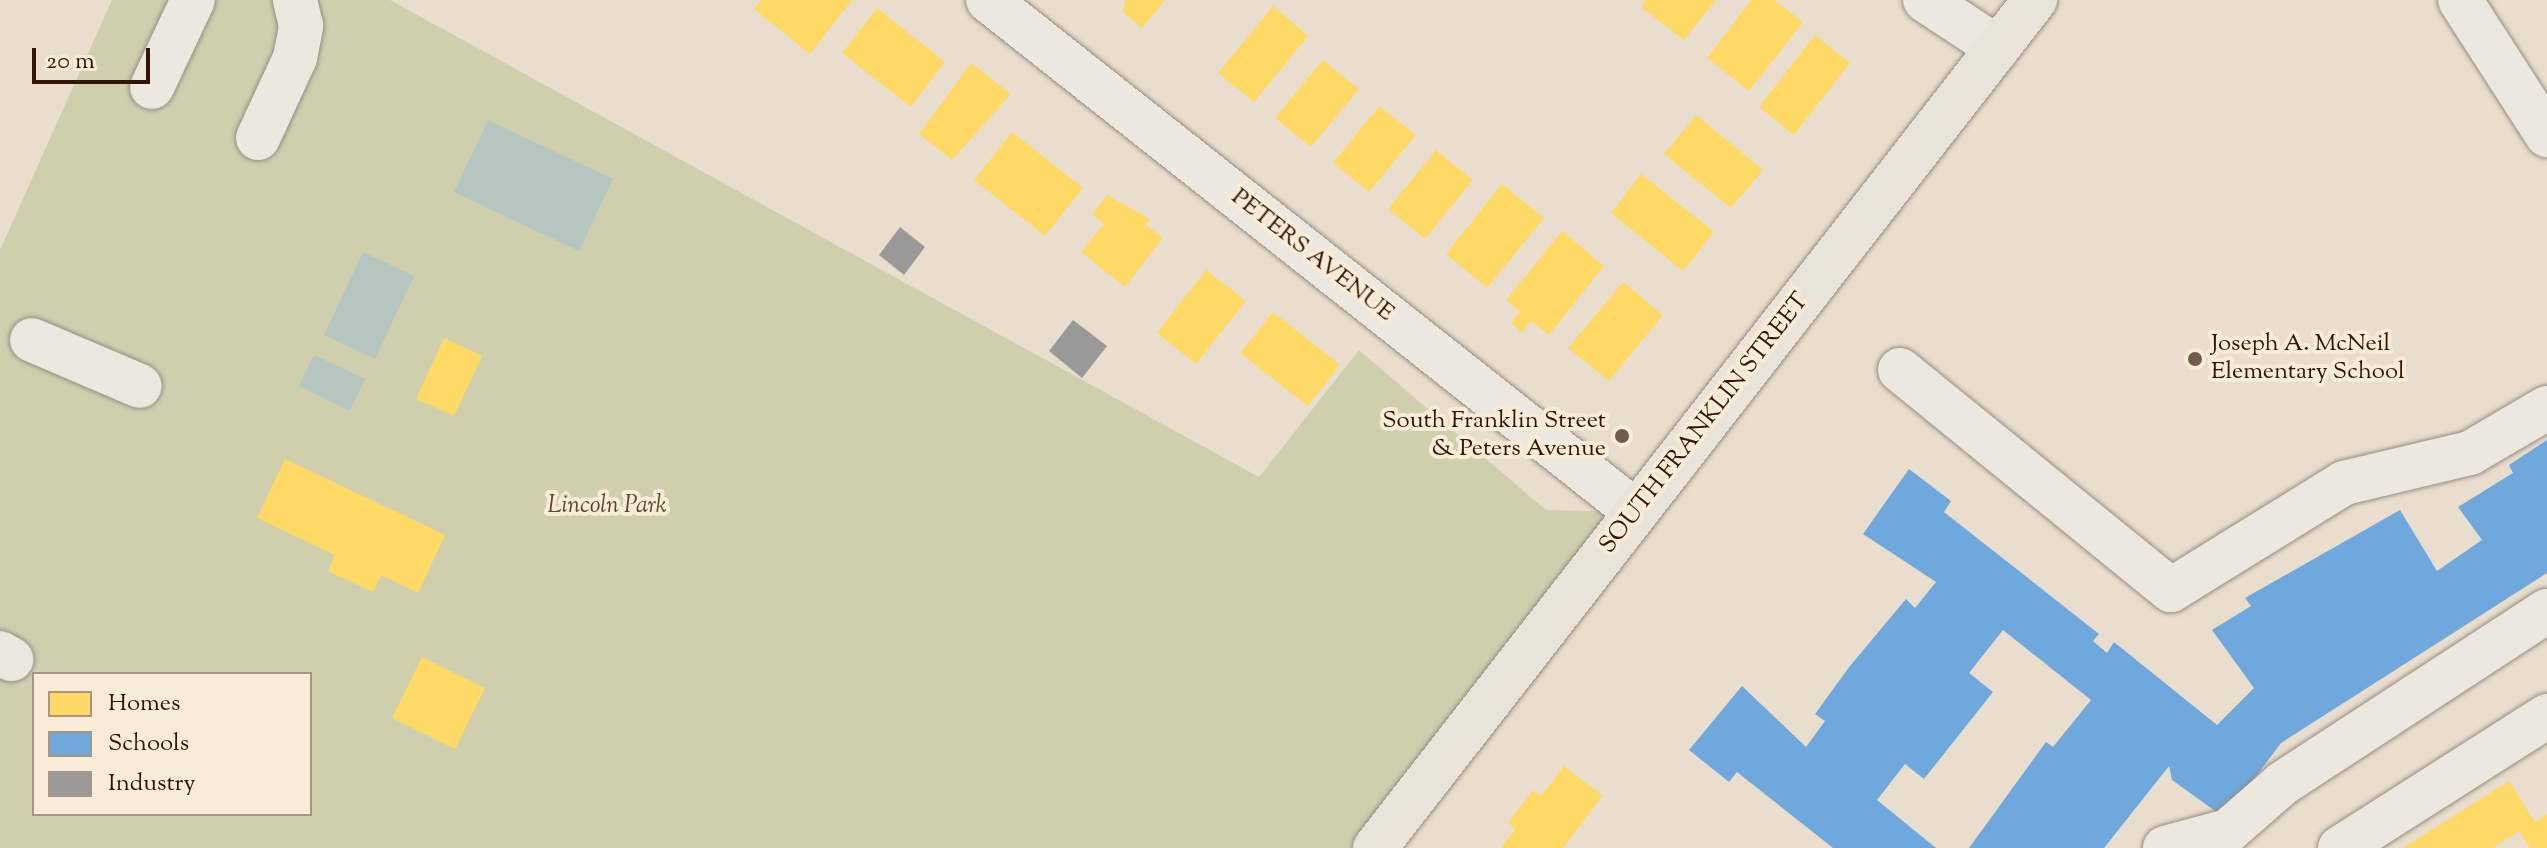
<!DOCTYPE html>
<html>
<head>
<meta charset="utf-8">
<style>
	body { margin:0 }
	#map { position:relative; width:2547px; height:848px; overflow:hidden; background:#e9decd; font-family:"Sorts Mill Goudy",serif }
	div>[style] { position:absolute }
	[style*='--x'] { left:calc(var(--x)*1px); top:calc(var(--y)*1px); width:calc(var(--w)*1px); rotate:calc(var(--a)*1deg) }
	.green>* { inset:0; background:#cfcfae }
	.water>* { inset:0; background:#b4c6bf }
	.homes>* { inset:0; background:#ffd966 }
	.schools>* { inset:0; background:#6fa8dc }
	.industry>* { inset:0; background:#999 }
	.roads { filter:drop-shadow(0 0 2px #968d81) drop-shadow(0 0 2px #968d81) }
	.minor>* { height:44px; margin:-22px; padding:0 22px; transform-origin:22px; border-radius:22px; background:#ece7df }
	.major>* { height:44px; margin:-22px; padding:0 22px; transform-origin:22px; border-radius:22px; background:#eae3d9 }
	.dots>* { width:22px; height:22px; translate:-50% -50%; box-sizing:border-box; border:4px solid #f8ebd7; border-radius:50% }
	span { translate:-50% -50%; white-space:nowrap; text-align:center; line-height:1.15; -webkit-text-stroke:8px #f8ebd7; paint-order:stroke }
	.street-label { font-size:24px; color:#321404 }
	.poi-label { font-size:24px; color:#321404 }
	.left { translate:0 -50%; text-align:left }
	.right { translate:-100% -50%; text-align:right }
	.park-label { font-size:24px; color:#5b492f; font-style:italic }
	.legend { position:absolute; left:32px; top:672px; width:280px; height:144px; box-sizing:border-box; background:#f8ebd7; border:2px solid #a99583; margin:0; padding:10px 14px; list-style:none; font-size:24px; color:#321404 }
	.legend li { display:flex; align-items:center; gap:16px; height:40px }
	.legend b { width:40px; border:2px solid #a99583 }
	.scale { position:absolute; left:32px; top:48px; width:118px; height:36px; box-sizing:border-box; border:4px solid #321404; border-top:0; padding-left:10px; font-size:24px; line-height:28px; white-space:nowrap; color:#321404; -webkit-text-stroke:6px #f8ebd7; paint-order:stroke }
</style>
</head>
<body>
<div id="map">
	<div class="green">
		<div style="clip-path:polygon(evenodd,112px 0,390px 0,1259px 477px,1359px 350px,1546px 510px,1636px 512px,1375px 848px,0 848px,0 250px,112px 0,34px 674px,310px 674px,310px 814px,34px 814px,34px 674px)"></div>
	</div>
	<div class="water">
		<div style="clip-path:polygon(488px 120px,613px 179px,579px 251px,454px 192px)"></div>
		<div style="clip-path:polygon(363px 252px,414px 276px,375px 359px,324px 335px)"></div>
		<div style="clip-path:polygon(314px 355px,365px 379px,350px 411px,299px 386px)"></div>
	</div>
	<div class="homes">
		<div style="clip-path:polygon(761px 0,852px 0,810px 54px,754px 9px)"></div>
		<div style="clip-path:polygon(1125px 0,1165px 0,1142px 28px,1123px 12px)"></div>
		<div style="clip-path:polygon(1646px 0,1716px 0,1684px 40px,1641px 7px)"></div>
		<div style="clip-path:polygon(1751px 0,1774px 0,1803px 22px,1749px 91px,1707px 58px)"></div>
		<div style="clip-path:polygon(1273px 6px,1308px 36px,1254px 102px,1218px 73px)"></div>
		<div style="clip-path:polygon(877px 8px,945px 62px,911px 107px,842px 53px)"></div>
		<div style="clip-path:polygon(1815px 35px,1850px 63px,1794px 135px,1759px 107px)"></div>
		<div style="clip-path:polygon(1323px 60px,1359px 89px,1311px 147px,1275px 118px)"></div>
		<div style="clip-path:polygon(971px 63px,1011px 94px,952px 160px,919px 134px)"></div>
		<div style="clip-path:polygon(1379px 106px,1416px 135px,1369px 192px,1333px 163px)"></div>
		<div style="clip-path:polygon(1696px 115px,1763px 170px,1731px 208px,1664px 154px)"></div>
		<div style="clip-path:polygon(1012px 132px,1083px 188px,1045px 236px,974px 180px)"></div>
		<div style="clip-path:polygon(1436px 150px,1473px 180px,1425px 239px,1388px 209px)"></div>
		<div style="clip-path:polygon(1641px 174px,1714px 232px,1683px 271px,1611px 213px)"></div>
		<div style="clip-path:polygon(1502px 184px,1544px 218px,1487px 288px,1446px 254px)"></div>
		<div style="clip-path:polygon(1107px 195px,1150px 219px,1145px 224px,1163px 238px,1125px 287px,1081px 252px,1104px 224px,1092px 214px)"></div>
		<div style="clip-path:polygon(1562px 231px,1604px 266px,1549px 335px,1531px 321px,1522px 333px,1511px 323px,1520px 312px,1506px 300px)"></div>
		<div style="clip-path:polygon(1206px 270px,1246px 301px,1196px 364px,1157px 333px)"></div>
		<div style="clip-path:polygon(1623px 282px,1663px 315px,1609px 381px,1568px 348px)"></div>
		<div style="clip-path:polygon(1273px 312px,1340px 365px,1308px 406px,1240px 353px)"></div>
		<div style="clip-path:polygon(444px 338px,482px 356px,454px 416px,416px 399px)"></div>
		<div style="clip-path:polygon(285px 459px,445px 535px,418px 593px,381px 575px,373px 592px,328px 571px,335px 555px,257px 518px)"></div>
		<div style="clip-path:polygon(422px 657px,485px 688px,455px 749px,392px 718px)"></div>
		<div style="clip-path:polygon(1564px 766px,1603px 796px,1563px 848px,1501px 848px,1515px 829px,1508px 823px,1533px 790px,1541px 796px)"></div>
		<div style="clip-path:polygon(2509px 781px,2535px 822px,2547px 815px,2547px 848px,2530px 848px,2519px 831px,2493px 848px,2403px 848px)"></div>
	</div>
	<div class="schools">
		<div style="clip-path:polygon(2547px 440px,2547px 573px,2281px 743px,2225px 818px,2172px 780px,2169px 766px,2104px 848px,1969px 848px,2046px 742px,2053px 747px,2091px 700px,2003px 630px,1969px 673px,1993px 692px,1924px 779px,1905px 764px,1877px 800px,1936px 848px,1833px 848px,1737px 772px,1729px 782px,1689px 750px,1742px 686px,1806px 747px,1825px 721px,1815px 714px,1850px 666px,1906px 599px,1915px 608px,1936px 582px,1863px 534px,1909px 469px,1951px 501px,1944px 512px,2099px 634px,2093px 641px,2107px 653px,2114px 642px,2217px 725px,2254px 688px,2212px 630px,2251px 606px,2245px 598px,2400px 510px,2437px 571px,2482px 540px,2458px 507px,2513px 473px,2509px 465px)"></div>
	</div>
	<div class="industry">
		<div style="clip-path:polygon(900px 227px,925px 247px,904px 275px,879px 255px)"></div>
		<div style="clip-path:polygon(1073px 320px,1107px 346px,1082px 378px,1049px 351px)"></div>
	</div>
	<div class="roads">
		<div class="minor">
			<div style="--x:988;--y:0;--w:826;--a:38.31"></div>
			<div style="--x:1925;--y:0;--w:87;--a:33.3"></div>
			<div style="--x:2460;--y:0;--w:161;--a:57.2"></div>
			<div style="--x:152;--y:87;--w:96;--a:-64.8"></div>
			<div style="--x:258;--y:138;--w:88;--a:-65.2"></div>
			<div style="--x:295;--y:58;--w:33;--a:-79"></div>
			<div style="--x:301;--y:26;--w:27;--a:-103"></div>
			<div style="--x:32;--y:340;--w:117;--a:23.1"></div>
			<div style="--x:1900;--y:370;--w:349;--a:39.1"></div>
			<div style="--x:2171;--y:590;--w:203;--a:-31.7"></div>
			<div style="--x:2344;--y:483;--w:130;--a:-13.4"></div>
			<div style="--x:2470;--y:453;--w:89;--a:-30.3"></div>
			<div style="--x:0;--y:653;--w:13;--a:29"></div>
			<div style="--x:2165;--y:848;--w:65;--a:-15.1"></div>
			<div style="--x:2228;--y:831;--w:73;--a:-41.1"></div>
			<div style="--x:2283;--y:783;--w:315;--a:-33.1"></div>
			<div style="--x:2340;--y:848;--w:246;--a:-32.5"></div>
		</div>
		<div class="major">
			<div style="--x:1375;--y:848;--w:1075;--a:-52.11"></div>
		</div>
	</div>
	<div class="dots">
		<div style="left:2195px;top:359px;background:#725b4a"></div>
		<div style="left:1622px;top:436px;background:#725b4a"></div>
	</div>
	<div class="street-label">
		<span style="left:1312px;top:256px;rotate:38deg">PETERS AVENUE</span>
		<span style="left:1705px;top:424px;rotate:-52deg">SOUTH FRANKLIN STREET</span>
	</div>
	<div class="poi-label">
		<span class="left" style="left:2211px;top:359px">Joseph A. McNeil<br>Elementary School</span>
		<span class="right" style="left:1606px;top:436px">South Franklin Street<br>&amp; Peters Avenue</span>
	</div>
	<div class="park-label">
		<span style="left:607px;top:507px">Lincoln Park</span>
	</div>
	<ul class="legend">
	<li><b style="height:22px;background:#ffd966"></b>Homes</li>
	<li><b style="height:22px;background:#6fa8dc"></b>Schools</li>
	<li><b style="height:22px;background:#999"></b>Industry</li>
	</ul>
	<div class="scale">20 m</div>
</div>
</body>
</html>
